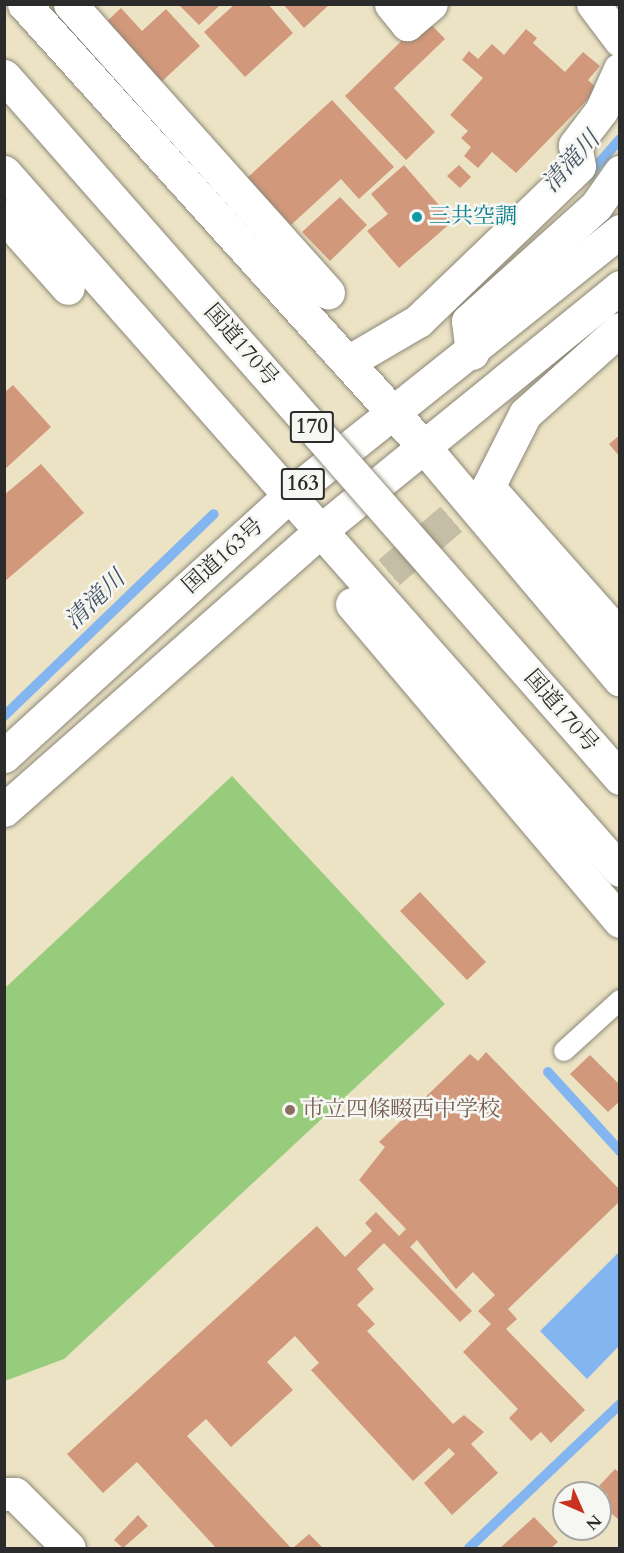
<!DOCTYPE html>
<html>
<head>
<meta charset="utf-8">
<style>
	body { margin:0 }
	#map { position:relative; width:624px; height:1553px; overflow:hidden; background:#ece3c5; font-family:Cardo,"Noto Serif JP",serif }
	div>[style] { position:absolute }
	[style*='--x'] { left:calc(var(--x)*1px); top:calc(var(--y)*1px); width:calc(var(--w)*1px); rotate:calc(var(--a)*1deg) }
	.green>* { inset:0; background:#98cc7d }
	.water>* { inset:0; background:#83b6f0 }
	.stream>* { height:10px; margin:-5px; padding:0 5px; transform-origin:5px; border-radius:5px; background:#83b6f0 }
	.building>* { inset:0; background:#d2987b }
	.street-tunnel>* { height:33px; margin-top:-16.5px; transform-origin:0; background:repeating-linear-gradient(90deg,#c5bea6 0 33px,transparent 0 49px) }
	.roads { filter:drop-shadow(0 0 2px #8c8778) drop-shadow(0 0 2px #8c8778) }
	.lane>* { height:20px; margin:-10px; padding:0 10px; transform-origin:10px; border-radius:10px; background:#fff }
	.street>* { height:33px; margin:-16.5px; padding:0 16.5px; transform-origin:16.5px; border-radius:16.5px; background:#fff }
	.highway>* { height:33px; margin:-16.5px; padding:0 16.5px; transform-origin:16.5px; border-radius:16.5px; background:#fff }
	.bridges { filter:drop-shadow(0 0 2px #8c8778) drop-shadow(0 0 2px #8c8778) }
	.highway-bridge>* { height:33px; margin:-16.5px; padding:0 16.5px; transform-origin:16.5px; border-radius:16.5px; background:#fff }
	.dots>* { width:16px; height:16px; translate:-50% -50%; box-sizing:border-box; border:3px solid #f6f6f2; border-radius:50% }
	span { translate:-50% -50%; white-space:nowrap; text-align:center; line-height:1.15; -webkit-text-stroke:5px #f6f6f2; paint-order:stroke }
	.shield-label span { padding:2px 4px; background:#f6f6f2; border:2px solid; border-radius:4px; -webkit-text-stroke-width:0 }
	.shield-label { font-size:21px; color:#2b2b2b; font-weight:700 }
	.culture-label { font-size:22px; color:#0d838f }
	.left { translate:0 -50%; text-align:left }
	.street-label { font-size:22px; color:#2b2b2b }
	.education-label { font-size:22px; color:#785e54 }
	.water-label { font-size:24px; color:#455566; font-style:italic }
	.frame { position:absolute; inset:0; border:6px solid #2b2b2b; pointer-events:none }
	.north { position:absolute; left:552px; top:1481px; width:60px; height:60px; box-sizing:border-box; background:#f6f6f2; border:2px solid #a5a5a2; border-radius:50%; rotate:135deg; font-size:16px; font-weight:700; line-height:24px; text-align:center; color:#2b2b2b }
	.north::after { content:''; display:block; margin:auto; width:21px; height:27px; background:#c8321e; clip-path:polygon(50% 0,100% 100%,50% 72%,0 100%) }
</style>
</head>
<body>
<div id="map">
	<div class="green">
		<div style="clip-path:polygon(232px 776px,445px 1004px,64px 1359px,5px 1381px,5px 988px)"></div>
	</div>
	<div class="water">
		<div style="clip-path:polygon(619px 1252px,619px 1346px,587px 1379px,540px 1331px)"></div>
	</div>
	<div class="stream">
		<div style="--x:587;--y:177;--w:50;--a:-49"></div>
		<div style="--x:4;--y:716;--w:291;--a:-43.9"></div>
		<div style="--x:548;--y:1072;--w:107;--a:47.7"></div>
		<div style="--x:469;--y:1548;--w:209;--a:-43.6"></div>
	</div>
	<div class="building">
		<div style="clip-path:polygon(178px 4px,217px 4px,219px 6px,199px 25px)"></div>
		<div style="clip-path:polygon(235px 4px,268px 4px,293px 33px,245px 77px,204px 32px)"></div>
		<div style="clip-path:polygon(283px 4px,330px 4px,304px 28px)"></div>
		<div style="clip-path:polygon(121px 8px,142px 31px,166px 9px,200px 46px,159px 84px,103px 25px)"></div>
		<div style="clip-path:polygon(425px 18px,445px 39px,394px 88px,435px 132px,406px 160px,345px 96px)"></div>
		<div style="clip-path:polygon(526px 29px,537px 38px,533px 43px,565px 72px,583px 52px,600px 66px,588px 80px,598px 89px,516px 173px,492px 152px,478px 168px,464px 156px,471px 147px,461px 138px,468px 131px,450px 115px,483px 78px,462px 60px,469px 51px,478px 59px,492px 44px,504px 55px)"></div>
		<div style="clip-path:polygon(332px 100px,394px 167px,359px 199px,341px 179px,291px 225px,247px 178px)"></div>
		<div style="clip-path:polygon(404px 165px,453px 221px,399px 268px,367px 231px,388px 214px,371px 194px)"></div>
		<div style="clip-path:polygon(459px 165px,471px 177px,460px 188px,447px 176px)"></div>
		<div style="clip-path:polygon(340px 197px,367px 225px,330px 261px,302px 232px)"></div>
		<div style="clip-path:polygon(13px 385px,51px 427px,4px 470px,4px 393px)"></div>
		<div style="clip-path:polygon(620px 435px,620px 457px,609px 444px)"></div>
		<div style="clip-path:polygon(41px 464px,84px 513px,4px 582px,4px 495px)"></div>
		<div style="clip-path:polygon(420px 892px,486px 962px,467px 980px,400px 911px)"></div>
		<div style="clip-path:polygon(486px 1052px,620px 1190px,620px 1201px,508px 1309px,517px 1319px,506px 1329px,585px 1410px,551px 1443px,541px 1432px,531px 1441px,509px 1418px,518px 1409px,463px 1352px,491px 1324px,478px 1311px,495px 1295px,473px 1272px,456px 1289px,417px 1240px,410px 1247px,472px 1311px,460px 1322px,384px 1243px,357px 1269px,374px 1289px,357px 1305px,375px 1324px,367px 1331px,453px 1424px,464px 1415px,484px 1432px,471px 1444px,498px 1473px,452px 1515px,424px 1483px,455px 1454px,449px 1448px,413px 1481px,311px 1370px,319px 1363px,295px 1336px,267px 1362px,293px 1390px,231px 1447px,206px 1419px,187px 1436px,291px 1548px,216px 1548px,137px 1462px,103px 1493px,67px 1454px,317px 1226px,345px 1257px,372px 1231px,365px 1223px,376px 1212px,399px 1236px,406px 1229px,359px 1180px,385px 1147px,379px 1142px,470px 1054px,478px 1061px)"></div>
		<div style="clip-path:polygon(590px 1055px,620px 1085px,620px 1101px,608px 1112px,570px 1074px)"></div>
		<div style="clip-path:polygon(615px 1469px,620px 1473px,620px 1521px,600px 1503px,608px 1495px,599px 1486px)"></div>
		<div style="clip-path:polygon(138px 1515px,148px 1526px,123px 1548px,114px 1540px)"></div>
		<div style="clip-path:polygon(534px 1517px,558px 1542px,551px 1548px,500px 1548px)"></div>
		<div style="clip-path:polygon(309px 1534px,323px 1548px,293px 1548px)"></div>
	</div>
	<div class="street-tunnel">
		<div style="--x:352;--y:604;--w:179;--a:-40.7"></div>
	</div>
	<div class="roads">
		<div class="lane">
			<div style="--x:564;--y:1051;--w:76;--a:-42.3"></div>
		</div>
		<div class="street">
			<div style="--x:70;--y:4;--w:387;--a:48.2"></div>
			<div style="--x:391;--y:4;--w:26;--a:51"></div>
			<div style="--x:407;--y:24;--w:31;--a:-40"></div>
			<div style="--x:593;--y:4;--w:45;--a:53.1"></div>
			<div style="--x:4;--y:216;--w:96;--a:48.4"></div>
			<div style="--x:620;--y:329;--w:127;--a:138.2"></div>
			<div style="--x:525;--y:414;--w:82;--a:116.9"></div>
			<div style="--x:488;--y:487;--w:199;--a:48.5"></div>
			<div style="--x:472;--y:353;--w:32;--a:-97"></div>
			<div style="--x:468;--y:321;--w:172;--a:-41.9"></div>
			<div style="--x:596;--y:206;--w:42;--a:-54.8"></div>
			<div style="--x:348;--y:362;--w:81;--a:-30.4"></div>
			<div style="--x:418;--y:321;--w:223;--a:-43.9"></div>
			<div style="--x:579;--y:166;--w:21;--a:-101"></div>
			<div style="--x:575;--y:145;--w:43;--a:-52.6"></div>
			<div style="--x:601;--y:111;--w:46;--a:-65.7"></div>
			<div style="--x:352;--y:604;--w:415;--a:49.8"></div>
			<div style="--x:4;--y:1494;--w:11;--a:0"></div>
			<div style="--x:15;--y:1494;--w:76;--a:45"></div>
		</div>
		<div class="highway">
			<div style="--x:24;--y:4;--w:597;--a:47.92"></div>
			<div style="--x:424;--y:447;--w:304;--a:49.9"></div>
			<div style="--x:4;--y:172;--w:931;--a:48.57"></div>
			<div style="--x:4;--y:756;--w:390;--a:-42.4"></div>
			<div style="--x:292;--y:493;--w:420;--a:-38.6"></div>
			<div style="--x:4;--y:810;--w:422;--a:-41.4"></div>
			<div style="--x:320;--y:531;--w:387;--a:-39.1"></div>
		</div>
	</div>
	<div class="bridges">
		<div class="highway-bridge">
			<div style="--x:4;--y:76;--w:934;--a:48.73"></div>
		</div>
	</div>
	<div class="dots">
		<div style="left:417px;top:217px;background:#0f9aa8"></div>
		<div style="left:290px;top:1110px;background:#8d6e63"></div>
	</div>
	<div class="shield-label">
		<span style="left:312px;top:427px">170</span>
		<span style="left:303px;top:484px">163</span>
	</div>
	<div class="culture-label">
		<span class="left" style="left:429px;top:217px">三共空調</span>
	</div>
	<div class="street-label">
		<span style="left:241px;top:345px;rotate:49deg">国道170号</span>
		<span style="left:223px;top:556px;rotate:-42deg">国道163号</span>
		<span style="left:561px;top:711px;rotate:49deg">国道170号</span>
	</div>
	<div class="education-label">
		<span class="left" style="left:302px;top:1110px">市立四條畷西中学校</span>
	</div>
	<div class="water-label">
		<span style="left:571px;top:162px;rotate:-48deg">清滝川</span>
		<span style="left:95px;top:600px;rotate:-44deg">清滝川</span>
	</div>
	<div class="frame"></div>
	<div class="north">N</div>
</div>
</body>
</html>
